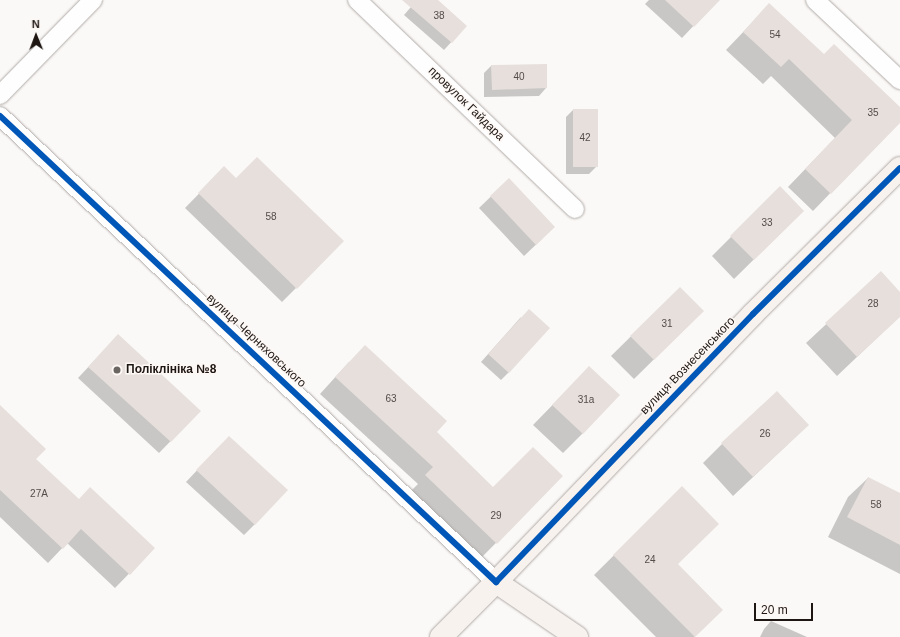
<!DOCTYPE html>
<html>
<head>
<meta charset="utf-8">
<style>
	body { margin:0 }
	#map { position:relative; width:900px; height:637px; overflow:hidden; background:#fbf9f7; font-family:Arial,sans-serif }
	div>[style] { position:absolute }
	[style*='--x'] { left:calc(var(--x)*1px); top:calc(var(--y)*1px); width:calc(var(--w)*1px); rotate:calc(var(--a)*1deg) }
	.shadow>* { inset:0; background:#0003 }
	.building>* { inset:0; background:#e6dfdc }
	.roads { filter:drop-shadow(0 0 1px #b0aba8) drop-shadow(0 0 1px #b0aba8) }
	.street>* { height:18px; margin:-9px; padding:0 9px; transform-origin:9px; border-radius:9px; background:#fefefe }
	.secondary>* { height:22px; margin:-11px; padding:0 11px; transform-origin:11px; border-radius:11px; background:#f7f2ee }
	.cycleway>* { height:6px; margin:-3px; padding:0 3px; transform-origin:3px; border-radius:3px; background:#0057b8 }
	.dots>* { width:11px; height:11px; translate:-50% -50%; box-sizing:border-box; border:2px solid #fdf8f5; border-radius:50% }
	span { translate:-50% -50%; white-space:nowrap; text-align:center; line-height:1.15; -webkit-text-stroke:3px #fdf8f5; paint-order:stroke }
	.number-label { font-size:10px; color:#534c48 }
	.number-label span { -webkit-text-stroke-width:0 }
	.street-label { font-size:12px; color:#1e1612 }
	.poi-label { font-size:12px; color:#1e1612; font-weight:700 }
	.left { translate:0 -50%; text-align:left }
	.north { position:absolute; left:16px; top:16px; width:40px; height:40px; -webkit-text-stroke:3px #fdf8f5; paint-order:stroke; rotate:359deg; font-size:11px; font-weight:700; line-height:16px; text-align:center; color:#1e1612 }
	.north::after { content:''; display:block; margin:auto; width:14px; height:18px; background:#1e1612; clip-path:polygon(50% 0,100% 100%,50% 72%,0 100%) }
	.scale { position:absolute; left:754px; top:603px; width:59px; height:18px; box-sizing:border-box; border:2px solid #1e1612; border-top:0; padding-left:5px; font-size:12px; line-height:14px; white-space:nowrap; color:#1e1612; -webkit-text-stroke:3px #fdf8f5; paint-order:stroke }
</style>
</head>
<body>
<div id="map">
	<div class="shadow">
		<div style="clip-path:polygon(417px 0,436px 0,466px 26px,444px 50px,404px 15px)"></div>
		<div style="clip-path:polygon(649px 0,718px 0,682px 38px,645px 4px)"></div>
		<div style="clip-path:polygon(769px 5px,824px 56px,900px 108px,900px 121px,813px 211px,788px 187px,835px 138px,771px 76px,763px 84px,726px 50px)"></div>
		<div style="clip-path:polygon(491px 66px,546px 88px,539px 96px,484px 97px,484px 73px)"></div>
		<div style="clip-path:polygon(573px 110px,597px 166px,589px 174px,566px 174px,566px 117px)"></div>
		<div style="clip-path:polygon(224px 168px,296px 288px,282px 302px,185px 208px)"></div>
		<div style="clip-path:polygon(509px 179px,543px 238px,524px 256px,479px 208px)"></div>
		<div style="clip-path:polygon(780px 188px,803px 211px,734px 279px,712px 256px)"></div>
		<div style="clip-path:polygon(881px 273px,900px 293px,900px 316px,837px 376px,806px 343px)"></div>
		<div style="clip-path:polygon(680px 288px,703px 311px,634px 379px,611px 356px)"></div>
		<div style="clip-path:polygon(521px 317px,509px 372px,501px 380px,481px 362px)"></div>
		<div style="clip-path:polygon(107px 347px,200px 411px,159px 453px,78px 378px)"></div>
		<div style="clip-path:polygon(349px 362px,435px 432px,493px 488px,562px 476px,480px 559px,410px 492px,418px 484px,320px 394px)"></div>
		<div style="clip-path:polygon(570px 387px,583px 433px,563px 453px,533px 425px)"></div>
		<div style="clip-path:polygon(0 406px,35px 459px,78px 500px,154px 548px,115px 588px,67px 543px,48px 563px,0 517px)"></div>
		<div style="clip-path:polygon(722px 444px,788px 444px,733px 496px,703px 463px)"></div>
		<div style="clip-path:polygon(218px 448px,255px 524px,244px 535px,186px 482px)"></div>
		<div style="clip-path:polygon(868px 478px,900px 495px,900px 574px,828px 537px,848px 497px)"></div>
		<div style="clip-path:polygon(682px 488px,677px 564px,722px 610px,694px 637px,656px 637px,594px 575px)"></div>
		<div style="clip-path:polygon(771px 621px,807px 637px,760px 637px,764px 629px)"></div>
	</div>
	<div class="building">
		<div style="clip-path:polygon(402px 0,438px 0,467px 26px,452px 43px)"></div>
		<div style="clip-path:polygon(665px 0,720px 0,694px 27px)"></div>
		<div style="clip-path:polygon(769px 3px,824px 54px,834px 44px,900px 107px,900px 123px,831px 194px,805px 169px,852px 120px,789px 59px,781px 67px,743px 32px)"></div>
		<div style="clip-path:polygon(547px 64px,547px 88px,492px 90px,491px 65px)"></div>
		<div style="clip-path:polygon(573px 109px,598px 109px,598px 167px,573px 167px)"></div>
		<div style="clip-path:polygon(257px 157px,344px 241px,297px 289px,198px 193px,224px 166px,236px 178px)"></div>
		<div style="clip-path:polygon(509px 178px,555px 227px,536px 245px,490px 196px)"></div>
		<div style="clip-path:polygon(780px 186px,804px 211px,754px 260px,730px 236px)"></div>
		<div style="clip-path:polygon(881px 271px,900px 292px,900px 317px,857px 357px,825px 323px)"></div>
		<div style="clip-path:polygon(680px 287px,704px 311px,654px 360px,630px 336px)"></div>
		<div style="clip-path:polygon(529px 309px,550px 328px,509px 373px,488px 354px)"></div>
		<div style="clip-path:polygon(118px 334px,201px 411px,171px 442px,88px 367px)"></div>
		<div style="clip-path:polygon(365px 345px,447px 421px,437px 432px,493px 487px,533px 447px,563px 476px,497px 544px,425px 475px,433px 467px,335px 377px)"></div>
		<div style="clip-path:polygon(589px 366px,620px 395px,583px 434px,552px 405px)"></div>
		<div style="clip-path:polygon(777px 391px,809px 425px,753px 477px,721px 443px)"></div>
		<div style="clip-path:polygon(0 405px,46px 449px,36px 459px,79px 499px,90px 487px,155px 548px,130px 575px,81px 529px,63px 549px,0 490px)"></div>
		<div style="clip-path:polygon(229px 436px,288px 490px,255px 525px,196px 470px)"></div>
		<div style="clip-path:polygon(868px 477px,900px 493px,900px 545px,847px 517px)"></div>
		<div style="clip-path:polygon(682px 486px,719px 524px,678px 564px,723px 610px,695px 637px,613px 555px)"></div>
	</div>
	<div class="roads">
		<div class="street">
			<div style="--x:357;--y:0;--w:302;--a:43.8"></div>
			<div style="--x:815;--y:0;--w:117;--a:43.3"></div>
			<div style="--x:0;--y:95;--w:133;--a:-45.6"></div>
			<div style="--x:0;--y:116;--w:681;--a:43.21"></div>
		</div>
		<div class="secondary">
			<div style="--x:496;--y:582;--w:98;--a:34.2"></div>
			<div style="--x:441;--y:637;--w:78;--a:-45"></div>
			<div style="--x:496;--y:582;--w:371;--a:-46.2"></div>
			<div style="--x:753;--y:314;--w:207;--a:-44.8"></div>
		</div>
	</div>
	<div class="cycleway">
		<div style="--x:0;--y:116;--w:681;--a:43.21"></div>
		<div style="--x:496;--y:582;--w:371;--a:-46.2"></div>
		<div style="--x:753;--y:314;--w:207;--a:-44.8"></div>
	</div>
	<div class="dots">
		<div style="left:117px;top:370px;background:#6b6562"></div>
	</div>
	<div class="number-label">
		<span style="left:439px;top:16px">38</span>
		<span style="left:775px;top:35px">54</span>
		<span style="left:519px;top:77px">40</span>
		<span style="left:873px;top:113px">35</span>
		<span style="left:585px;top:138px">42</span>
		<span style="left:271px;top:217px">58</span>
		<span style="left:767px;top:223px">33</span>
		<span style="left:873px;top:304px">28</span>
		<span style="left:667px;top:324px">31</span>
		<span style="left:391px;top:399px">63</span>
		<span style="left:586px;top:400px">31а</span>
		<span style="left:765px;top:434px">26</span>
		<span style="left:39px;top:494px">27А</span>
		<span style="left:876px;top:505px">58</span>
		<span style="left:496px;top:516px">29</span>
		<span style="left:650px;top:560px">24</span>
	</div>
	<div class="street-label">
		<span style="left:466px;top:104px;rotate:44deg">провулок Гайдара</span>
		<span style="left:256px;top:341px;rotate:43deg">вулиця Черняховського</span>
		<span style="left:688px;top:366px;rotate:-46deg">вулиця Вознесенського</span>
	</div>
	<div class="poi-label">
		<span class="left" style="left:126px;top:370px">Поліклініка №8</span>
	</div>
	<div class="north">N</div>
	<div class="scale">20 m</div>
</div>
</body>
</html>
